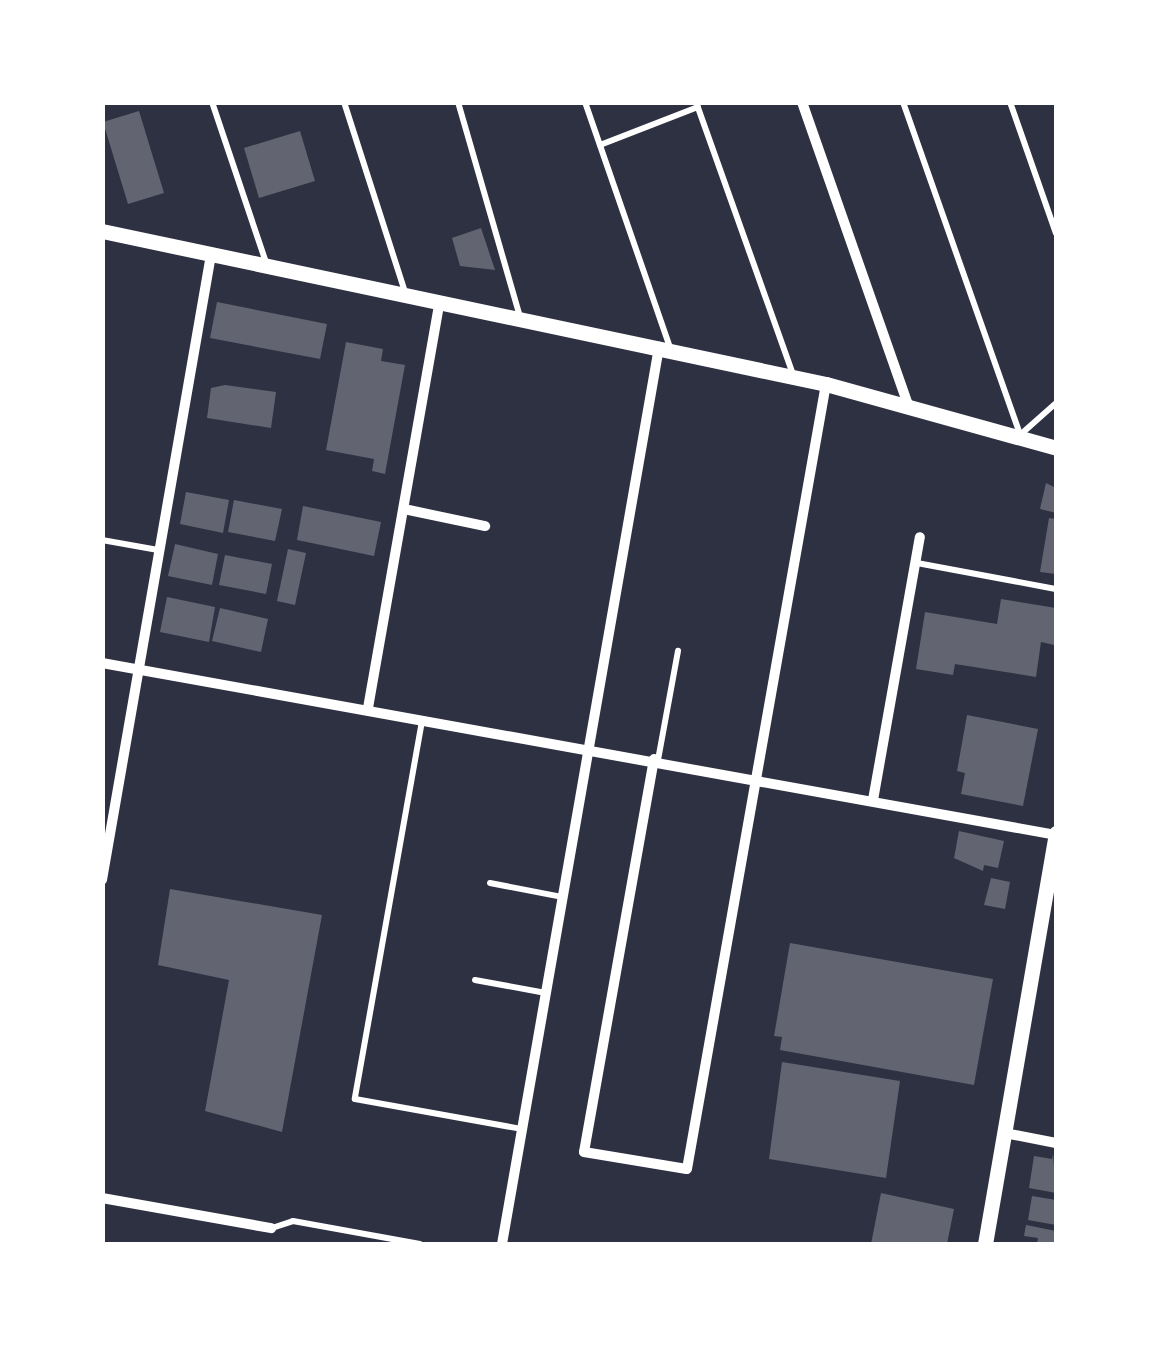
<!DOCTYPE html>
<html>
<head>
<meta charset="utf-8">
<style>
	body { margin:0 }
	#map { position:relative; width:1159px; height:1347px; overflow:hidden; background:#2d3142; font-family:"Archivo Narrow",sans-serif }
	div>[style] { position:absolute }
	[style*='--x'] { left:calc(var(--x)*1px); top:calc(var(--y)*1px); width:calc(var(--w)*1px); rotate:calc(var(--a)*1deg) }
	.building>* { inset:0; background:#626471 }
	.service>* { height:6px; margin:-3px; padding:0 3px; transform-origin:3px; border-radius:3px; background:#fff }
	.minor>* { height:10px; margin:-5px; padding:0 5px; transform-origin:5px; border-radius:5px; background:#fff }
	.tertiary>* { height:15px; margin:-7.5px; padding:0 7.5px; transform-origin:7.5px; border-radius:7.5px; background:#fff }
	span { translate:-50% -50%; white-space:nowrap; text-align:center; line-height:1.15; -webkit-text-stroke:8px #fff; paint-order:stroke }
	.frame { position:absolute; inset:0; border:105px solid #fff; pointer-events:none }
</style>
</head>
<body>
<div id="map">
	<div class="building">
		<div style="clip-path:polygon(139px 111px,164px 193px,128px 204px,103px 122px)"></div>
		<div style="clip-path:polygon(300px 131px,315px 181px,259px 198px,244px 148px)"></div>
		<div style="clip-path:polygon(481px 228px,495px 270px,460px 266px,452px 238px)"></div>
		<div style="clip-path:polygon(217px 302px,327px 324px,320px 359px,210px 338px)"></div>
		<div style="clip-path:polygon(346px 342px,383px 349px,381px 361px,405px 365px,385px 474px,372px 471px,374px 459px,326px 450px)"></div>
		<div style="clip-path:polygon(225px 385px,276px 392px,271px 428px,207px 418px,211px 388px)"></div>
		<div style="clip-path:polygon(1046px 483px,1056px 488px,1056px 513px,1040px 509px)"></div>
		<div style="clip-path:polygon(186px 492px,229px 500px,223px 533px,180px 524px)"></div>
		<div style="clip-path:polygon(234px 500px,282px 509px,275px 541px,228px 532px)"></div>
		<div style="clip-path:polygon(303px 506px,381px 522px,374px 556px,297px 540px)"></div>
		<div style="clip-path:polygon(1049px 518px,1056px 519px,1056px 574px,1040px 572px)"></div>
		<div style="clip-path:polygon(175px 544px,218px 554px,212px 585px,168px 576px)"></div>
		<div style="clip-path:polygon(288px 549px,306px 553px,295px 605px,277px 601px)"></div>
		<div style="clip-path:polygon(225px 555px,272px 564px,266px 594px,219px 585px)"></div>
		<div style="clip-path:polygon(167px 597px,215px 607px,209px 642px,160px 632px)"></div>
		<div style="clip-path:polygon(1001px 599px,1056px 608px,1054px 645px,1041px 642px,1036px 677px,955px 664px,953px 675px,916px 669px,925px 612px,997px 624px)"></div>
		<div style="clip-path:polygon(220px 608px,268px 619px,261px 652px,212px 641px)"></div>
		<div style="clip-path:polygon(967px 715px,1038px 729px,1023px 806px,961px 794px,965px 773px,957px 771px)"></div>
		<div style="clip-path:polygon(959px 831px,1004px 841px,998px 868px,984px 865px,983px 871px,954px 858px)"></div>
		<div style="clip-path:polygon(991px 878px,1010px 882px,1005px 909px,984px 905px)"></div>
		<div style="clip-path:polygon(170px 889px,322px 915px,282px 1132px,205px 1111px,229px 980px,158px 965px)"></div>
		<div style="clip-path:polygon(790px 943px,993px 979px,974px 1085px,780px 1050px,782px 1037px,774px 1036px)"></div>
		<div style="clip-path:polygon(782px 1062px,900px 1081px,886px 1178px,769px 1159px)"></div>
		<div style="clip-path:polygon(1053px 1154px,1056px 1193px,1029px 1188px,1034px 1156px,1052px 1159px)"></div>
		<div style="clip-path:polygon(881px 1193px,954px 1209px,947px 1244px,871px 1244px)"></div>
		<div style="clip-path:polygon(1032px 1196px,1056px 1200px,1056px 1225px,1028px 1220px)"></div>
		<div style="clip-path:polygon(1026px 1225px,1056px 1231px,1056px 1244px,1037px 1244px,1038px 1238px,1024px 1236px)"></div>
	</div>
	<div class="service">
		<div style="--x:212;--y:102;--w:169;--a:71.4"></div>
		<div style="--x:344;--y:102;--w:200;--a:72.2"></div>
		<div style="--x:458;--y:102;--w:224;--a:73.9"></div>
		<div style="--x:585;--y:102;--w:259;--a:70.9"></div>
		<div style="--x:696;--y:102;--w:289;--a:70.4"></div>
		<div style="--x:903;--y:102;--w:353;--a:70.6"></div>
		<div style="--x:1020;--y:435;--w:48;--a:-41.6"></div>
		<div style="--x:1010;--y:102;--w:139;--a:70.7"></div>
		<div style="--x:600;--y:145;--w:105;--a:-21.2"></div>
		<div style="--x:102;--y:540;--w:57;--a:10.1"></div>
		<div style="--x:917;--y:563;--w:141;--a:10.6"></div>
		<div style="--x:422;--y:721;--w:384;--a:100.1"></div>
		<div style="--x:355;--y:1099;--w:170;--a:10.2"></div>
		<div style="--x:658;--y:760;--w:111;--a:-79.6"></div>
		<div style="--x:490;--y:883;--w:73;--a:11"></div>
		<div style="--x:475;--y:980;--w:72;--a:10.4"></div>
		<div style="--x:272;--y:1228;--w:22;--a:-18"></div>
		<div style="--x:293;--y:1221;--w:129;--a:10.3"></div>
	</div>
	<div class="minor">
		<div style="--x:802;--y:102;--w:321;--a:70.7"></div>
		<div style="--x:404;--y:509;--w:83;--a:11.9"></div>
		<div style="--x:102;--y:663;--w:969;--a:10.22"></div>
		<div style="--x:368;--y:708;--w:408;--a:-80"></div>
		<div style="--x:654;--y:759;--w:399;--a:100.1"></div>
		<div style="--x:584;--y:1152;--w:104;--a:9.4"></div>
		<div style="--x:687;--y:1169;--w:797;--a:-79.96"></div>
		<div style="--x:873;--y:800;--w:267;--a:-79.9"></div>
		<div style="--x:102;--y:880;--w:634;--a:-80.11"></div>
		<div style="--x:1005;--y:1133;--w:52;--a:11.1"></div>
		<div style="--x:102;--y:1198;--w:172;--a:10.1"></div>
		<div style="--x:502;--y:1244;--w:911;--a:-80.07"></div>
	</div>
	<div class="tertiary">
		<div style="--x:102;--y:231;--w:740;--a:11.93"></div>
		<div style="--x:826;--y:384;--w:239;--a:15.5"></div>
		<div style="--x:985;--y:1244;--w:417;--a:-80.2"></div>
	</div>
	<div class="frame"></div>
</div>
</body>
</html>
